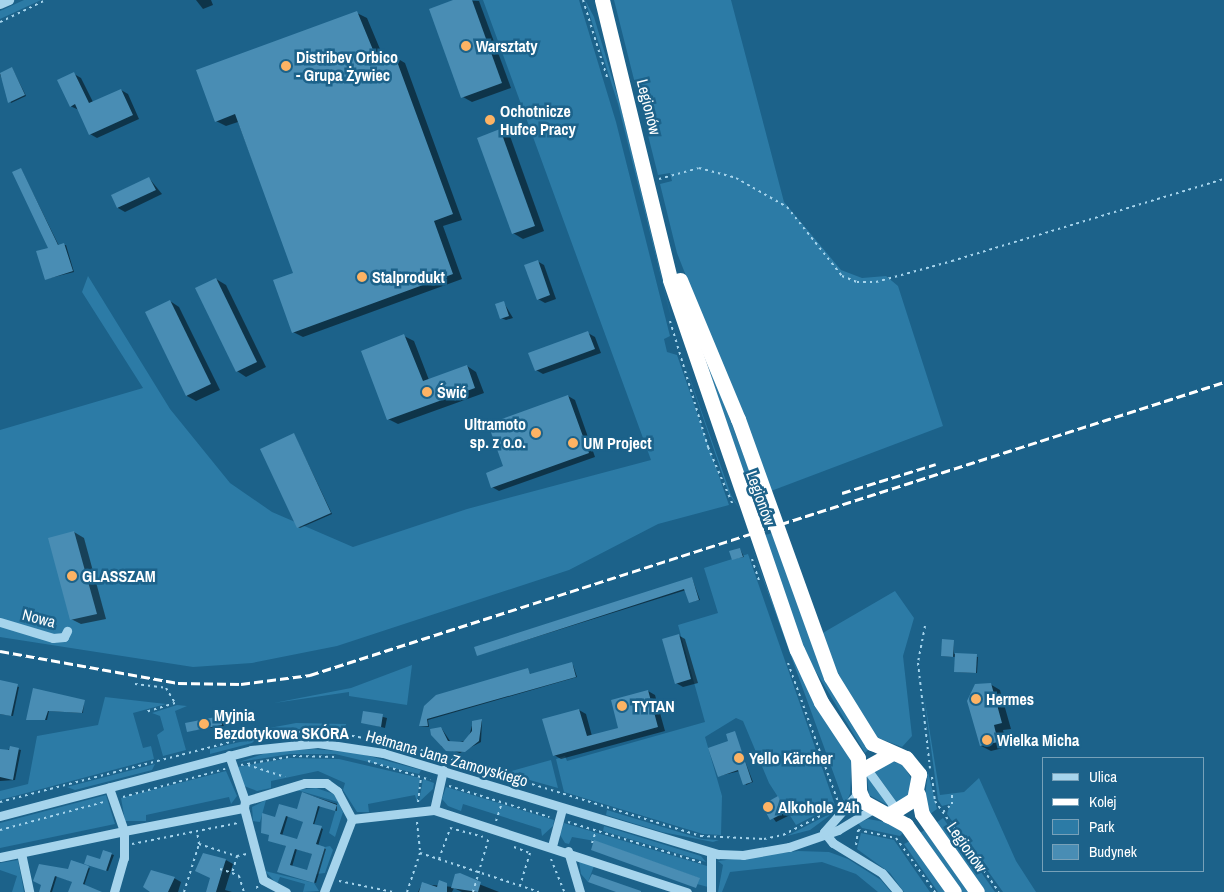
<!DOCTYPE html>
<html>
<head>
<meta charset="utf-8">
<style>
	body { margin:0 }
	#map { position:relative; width:1224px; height:892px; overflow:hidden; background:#1c628a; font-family:"Archivo Narrow",sans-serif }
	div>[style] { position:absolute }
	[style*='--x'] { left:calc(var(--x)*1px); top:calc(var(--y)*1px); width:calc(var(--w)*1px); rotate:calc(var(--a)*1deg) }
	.green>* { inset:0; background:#2c7ba6 }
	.shadow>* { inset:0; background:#0007 }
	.building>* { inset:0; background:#498db4 }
	.path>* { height:2px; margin-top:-1px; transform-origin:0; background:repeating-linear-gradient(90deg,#a6d4ec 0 2.5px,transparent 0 6.5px) }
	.minor>* { height:9px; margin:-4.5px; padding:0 4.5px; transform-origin:4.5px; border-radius:4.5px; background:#a6d4ec }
	.highway>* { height:15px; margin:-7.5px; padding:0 7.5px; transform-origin:7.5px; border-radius:7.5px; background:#fff }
	.rail>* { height:3px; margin-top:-1.5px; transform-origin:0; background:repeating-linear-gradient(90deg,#fff 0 9px,transparent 0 13px) }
	.dots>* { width:14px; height:14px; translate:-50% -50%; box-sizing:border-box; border:2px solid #1c628a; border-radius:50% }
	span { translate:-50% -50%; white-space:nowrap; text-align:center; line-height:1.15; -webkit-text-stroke:5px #1c628a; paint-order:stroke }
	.poi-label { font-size:16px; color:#fff; font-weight:700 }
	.left { translate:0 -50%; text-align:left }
	.right { translate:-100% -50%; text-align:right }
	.street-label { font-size:16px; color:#fff }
	.legend { position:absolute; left:1042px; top:757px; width:162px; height:115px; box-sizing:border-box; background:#1c628a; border:1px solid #77a1b9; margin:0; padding:6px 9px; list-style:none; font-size:15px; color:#fff }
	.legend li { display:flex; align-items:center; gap:10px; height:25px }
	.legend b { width:25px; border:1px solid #77a1b9 }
</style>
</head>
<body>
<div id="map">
	<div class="green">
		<div style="clip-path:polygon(24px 0,41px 0,0 19px,0 11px)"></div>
		<div style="clip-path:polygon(483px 0,579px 0,616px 122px,670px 336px,664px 339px,667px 352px,677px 355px,729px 505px,658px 524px,569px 570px,401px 625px,337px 646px,252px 663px,193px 667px,0 637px,0 430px,143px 388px,82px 292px,88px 276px,170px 409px,230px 483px,272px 512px,353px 547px,467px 509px,651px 460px)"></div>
		<div style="clip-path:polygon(585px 0,594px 17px,620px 104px,674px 329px,618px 104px)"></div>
		<div style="clip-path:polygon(614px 0,731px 0,784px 202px,841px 270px,862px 278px,886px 276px,898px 286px,943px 426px,771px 491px,677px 253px,660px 184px,672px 181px,670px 173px,658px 175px)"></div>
		<div style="clip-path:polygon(700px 342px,701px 342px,761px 502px,753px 505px)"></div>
		<div style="clip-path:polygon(682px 356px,731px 495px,740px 509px,729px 494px)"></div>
		<div style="clip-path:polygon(772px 533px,825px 680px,869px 749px,865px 753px,807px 657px,762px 536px)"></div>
		<div style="clip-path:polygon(749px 540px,792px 654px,852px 760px,850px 794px,845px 805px)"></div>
		<div style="clip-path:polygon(748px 554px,835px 805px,796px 825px,769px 783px,743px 721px,736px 718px,705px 737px,722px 796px,721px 835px,703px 834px,564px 792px,556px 759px,565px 756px,567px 761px,705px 722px,678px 625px,718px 613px,704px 568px)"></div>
		<div style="clip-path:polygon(895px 591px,914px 618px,903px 656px,912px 736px,902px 747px,876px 737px,847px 696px,821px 634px)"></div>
		<div style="clip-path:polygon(412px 665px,407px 705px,349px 696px,349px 692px,274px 703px,351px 688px)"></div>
		<div style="clip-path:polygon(924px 696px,940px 795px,964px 792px,979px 778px,1016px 861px,1036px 892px,1003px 892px,947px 814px,950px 804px,942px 806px,938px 800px)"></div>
		<div style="clip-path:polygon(105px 697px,166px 704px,133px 713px,143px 748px,151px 746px,154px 759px,0 800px,0 791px,28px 784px,37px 736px,98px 725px)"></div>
		<div style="clip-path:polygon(177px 705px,187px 706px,175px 711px,186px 750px,163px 756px,157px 735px,164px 730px,160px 716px,152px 713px)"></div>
		<div style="clip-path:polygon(296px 723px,346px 724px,345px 729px,264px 729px)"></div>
		<div style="clip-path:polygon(308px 733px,347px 734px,343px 739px,272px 740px,266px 736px)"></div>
		<div style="clip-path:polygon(257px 738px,252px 743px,210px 754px,210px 749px)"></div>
		<div style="clip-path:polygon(314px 749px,358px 753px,421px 770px,419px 774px,335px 754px,290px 754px,239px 762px,269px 752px)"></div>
		<div style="clip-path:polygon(434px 757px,475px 769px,469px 772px,432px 760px)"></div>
		<div style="clip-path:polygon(290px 758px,339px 759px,420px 778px,417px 802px,415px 795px,368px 804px,369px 812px,357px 812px,343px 790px,345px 783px,318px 771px,271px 781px,271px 788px,257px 791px,244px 786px,237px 767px)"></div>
		<div style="clip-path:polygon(551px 760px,558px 788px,504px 773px)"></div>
		<div style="clip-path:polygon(889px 760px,903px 765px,911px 778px,910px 793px,898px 804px,872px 768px)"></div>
		<div style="clip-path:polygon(155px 764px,152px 770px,75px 790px,67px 787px)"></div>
		<div style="clip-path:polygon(226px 771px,237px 796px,231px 804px,229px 797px,146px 815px,146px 821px,125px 821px,121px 798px)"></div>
		<div style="clip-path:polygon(928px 772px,937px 809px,930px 814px,925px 797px)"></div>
		<div style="clip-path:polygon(867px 776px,889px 806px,869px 795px)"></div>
		<div style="clip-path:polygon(423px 779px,434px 783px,433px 789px,419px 802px)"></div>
		<div style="clip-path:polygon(446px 787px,554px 820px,553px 826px,542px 836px,541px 829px,463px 804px,461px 811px,448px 806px,442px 799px)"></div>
		<div style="clip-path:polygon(316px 788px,334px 794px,338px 801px,343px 812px,335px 837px,329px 833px,338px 802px,297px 790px)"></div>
		<div style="clip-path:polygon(106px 795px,115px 824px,0 848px,0 823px)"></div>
		<div style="clip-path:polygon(266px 800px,260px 822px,253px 821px,252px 807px)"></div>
		<div style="clip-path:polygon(607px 810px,702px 839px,719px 840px,713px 842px,662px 832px,606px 815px)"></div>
		<div style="clip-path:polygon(837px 810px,810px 830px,787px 836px)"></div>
		<div style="clip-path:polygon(943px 818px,995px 892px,985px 892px,936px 823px)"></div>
		<div style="clip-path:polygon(868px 819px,891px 823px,904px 832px,900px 836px,862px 828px,858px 823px)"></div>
		<div style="clip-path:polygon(564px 823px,707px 866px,708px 887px,697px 884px,699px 878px,595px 841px,572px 837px,569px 844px,565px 843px,560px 835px)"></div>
		<div style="clip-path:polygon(604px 826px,701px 856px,706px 862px,603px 831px)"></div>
		<div style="clip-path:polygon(926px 829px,970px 892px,961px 892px,920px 833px)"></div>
		<div style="clip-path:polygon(861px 833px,894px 840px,930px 892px,904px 892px,890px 873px,857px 849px)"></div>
		<div style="clip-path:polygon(910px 841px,947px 892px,938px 892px,904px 844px)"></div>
		<div style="clip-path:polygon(330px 846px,333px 850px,325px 873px,316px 874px,325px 847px)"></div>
		<div style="clip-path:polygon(798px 851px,829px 852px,848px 859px,881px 880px,891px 892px,878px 892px,856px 874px,822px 862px,730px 872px,722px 892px,718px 892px,723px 865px,718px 861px)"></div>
		<div style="clip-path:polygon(18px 860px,24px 892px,12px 892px,17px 876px,0 870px,0 863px)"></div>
		<div style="clip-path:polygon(579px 861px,594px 866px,588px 882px,581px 874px)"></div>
		<div style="clip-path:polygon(265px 871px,314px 883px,319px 891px,303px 892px,305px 884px,280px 877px,277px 884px)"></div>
	</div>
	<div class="shadow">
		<div style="clip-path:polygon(196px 0,211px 0,213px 5px,203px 9px)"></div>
		<div style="clip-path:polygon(457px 0,479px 1px,511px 88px,472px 102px,463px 97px)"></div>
		<div style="clip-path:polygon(357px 13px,367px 18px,385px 61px,395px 57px,405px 63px,462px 220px,443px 226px,462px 279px,303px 337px,293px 332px,295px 273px,238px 122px,226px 126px,216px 121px)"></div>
		<div style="clip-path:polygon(12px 68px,26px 96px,11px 103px,0 74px)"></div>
		<div style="clip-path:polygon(74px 74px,81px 78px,93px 102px,121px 90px,128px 94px,139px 119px,97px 138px,90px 134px,79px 110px,70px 106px)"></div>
		<div style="clip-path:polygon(500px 131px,510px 136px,544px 231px,523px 239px,513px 233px)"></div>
		<div style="clip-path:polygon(21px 169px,59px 246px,66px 245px,74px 272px,46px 279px,50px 248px)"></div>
		<div style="clip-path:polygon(149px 178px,162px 194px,125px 212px,118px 208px,112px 195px)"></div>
		<div style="clip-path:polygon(537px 261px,544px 265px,556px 299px,545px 303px,538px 299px)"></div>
		<div style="clip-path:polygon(216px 279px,226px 285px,266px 367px,246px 377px,237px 371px)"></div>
		<div style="clip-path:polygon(170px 301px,179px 307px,220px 390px,196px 401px,187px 396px)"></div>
		<div style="clip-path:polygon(504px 303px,513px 318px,506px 320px,501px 318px)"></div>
		<div style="clip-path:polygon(588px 333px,595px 337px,601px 353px,543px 374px,536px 370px)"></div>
		<div style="clip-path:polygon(404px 336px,414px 341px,429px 380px,467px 366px,476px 372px,484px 393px,398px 424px,388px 419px)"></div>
		<div style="clip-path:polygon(568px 396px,575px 400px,595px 457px,499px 491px,492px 487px,505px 467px)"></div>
		<div style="clip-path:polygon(294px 434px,332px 514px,300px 528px,298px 527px)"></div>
		<div style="clip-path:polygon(74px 532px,84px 538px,106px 619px,81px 624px,71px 619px)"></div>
		<div style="clip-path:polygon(740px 549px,744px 557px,733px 559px)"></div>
		<div style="clip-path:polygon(692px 578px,700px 600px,690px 602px,686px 590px,478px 655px)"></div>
		<div style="clip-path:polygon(678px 635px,685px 639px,698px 683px,683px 687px,676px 683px)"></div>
		<div style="clip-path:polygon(953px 641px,954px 654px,978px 657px,977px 673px,957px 672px,956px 657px,942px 656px)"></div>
		<div style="clip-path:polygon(573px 665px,577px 677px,428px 720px,429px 727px,420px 726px,425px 707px,528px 670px,531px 675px)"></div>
		<div style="clip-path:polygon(0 682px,19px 687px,13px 716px,0 714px)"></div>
		<div style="clip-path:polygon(990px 684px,1000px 690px,1011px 729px,1003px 730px,1007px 747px,991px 751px,981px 746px)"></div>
		<div style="clip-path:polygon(34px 689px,84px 701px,83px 713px,49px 711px,47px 720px,29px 720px)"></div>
		<div style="clip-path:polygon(648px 691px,655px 695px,665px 731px,561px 759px,554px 755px,579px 710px,586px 714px,592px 736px,620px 728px)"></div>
		<div style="clip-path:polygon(364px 712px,387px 718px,385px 728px,362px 722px)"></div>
		<div style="clip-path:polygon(220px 717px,224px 726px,188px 731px)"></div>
		<div style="clip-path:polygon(482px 721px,481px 742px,460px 753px,442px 747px,432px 730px,442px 729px,452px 744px,468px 740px,473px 722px)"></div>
		<div style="clip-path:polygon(734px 732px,753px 782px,746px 785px,740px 771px,719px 776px)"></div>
		<div style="clip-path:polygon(11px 748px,21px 750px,15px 780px,0 781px,0 755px)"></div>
		<div style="clip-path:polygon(evenodd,303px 793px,337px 804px,337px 811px,320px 806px,314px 825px,323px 829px,318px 846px,326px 849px,316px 883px,281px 872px,287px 846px,271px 841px,276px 819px,298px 810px,303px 793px,288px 816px,304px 822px,298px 840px,282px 836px,288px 816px,303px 793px,297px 849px,313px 854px,307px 872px,292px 867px,297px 849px)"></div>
		<div style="clip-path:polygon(778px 798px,790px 815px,776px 822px,764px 805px)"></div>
		<div style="clip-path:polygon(104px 852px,114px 855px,108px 871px,87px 864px,101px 861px)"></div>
		<div style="clip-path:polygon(226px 860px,233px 864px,225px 890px,232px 892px,207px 892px)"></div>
		<div style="clip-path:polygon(90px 868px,84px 886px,91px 892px,69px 892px,73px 882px,57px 876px,52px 892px,40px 892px,43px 884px,35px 881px)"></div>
		<div style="clip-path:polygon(456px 875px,499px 892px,462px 892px,454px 888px,452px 892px,418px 892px,422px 884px,453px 887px)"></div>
		<div style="clip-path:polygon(174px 878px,181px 882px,178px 892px,155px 892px)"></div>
	</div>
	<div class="building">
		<div style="clip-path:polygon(453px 0,472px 0,502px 83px,461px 98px,429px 9px)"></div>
		<div style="clip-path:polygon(357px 11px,378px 62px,395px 56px,453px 214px,434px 221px,453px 274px,292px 333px,273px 280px,293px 273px,235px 114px,215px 122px,196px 70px)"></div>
		<div style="clip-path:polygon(12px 67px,25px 95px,8px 103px,0 73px)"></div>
		<div style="clip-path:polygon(74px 72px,89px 103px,121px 89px,133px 115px,89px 135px,75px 104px,70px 107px,57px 80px)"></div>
		<div style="clip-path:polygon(500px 129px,535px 226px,512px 234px,477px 138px)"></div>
		<div style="clip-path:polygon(21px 168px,58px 245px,64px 243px,73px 271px,45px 280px,36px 251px,48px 248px,12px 172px)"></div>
		<div style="clip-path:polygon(149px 177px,156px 190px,117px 208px,111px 195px)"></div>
		<div style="clip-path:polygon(538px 260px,550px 295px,537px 300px,524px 265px)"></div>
		<div style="clip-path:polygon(216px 278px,257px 362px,236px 372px,195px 288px)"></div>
		<div style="clip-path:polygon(170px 300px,211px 384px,186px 396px,145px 312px)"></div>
		<div style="clip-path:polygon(504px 301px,509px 316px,500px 319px,495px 304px)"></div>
		<div style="clip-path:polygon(588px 331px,595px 349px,535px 371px,528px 353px)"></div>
		<div style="clip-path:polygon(404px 334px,423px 381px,467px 365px,475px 388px,387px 420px,361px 351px)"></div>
		<div style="clip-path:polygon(568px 395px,589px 453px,491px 488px,486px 473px,503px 466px,488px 424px)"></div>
		<div style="clip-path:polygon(294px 433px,331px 513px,297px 528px,260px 449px)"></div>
		<div style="clip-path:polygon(74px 531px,97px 614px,70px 620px,48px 538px)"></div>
		<div style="clip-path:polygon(740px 548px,743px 557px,732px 560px,729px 551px)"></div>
		<div style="clip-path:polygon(692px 577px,699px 600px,689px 603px,684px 589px,477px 656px,474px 647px)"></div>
		<div style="clip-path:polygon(679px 634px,691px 679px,675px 684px,662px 639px)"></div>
		<div style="clip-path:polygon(942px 639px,954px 640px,953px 657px,941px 656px)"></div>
		<div style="clip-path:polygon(955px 653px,977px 654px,976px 673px,954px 672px)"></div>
		<div style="clip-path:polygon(572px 662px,576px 677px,427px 719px,428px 726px,419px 726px,424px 706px,436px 695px,528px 668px,530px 674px)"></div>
		<div style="clip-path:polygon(0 680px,18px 684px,11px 716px,0 714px)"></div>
		<div style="clip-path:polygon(991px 683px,1002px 723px,994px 725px,998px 742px,980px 746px,967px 701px,975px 684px)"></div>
		<div style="clip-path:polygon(33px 688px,85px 700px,82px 713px,48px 711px,45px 720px,26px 720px)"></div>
		<div style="clip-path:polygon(648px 690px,658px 727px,553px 756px,542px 719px,579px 709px,587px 736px,618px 728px,611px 700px)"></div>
		<div style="clip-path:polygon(363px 711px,383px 714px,381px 727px,361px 723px)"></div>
		<div style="clip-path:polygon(221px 716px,222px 725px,187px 732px,185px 723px)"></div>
		<div style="clip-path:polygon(482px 719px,479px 741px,465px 752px,446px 751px,431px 735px,430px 729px,441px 727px,448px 741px,463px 742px,472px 731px,472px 721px)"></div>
		<div style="clip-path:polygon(735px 731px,752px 782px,743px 785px,738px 770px,718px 777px,708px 748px,728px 741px,726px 734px)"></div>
		<div style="clip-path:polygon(10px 746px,19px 748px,13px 780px,0 777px,0 749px,9px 750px)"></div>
		<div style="clip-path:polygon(evenodd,302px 792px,337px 805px,335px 811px,318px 806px,313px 824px,322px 826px,316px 844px,325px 847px,314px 883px,277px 872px,286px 846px,268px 841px,269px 835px,261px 833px,262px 813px,275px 817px,279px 804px,297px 809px,302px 792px,286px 816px,303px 822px,297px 839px,280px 834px,286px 816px,302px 792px,295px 849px,312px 854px,307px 870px,290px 865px,295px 849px)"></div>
		<div style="clip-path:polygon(778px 796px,786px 812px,770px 820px,762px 805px)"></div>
		<div style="clip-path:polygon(594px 840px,700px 878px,696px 888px,591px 850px)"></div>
		<div style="clip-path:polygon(103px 850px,112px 853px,106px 871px,84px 864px,87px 855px,100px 859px)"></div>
		<div style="clip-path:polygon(203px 853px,226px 859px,216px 892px,206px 892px,210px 878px,195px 871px)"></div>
		<div style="clip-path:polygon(71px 860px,89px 866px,83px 884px,102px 892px,68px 892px,72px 882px,55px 876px,50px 892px,39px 892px,41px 885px,33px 881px,39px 864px,68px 869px)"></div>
		<div style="clip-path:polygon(151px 870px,175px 877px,168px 892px,150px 892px,143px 887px)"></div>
		<div style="clip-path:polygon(460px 873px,481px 882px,478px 892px,451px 888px,455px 874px)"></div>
		<div style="clip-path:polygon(592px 874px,641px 891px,641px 892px,616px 892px,588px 882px)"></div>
		<div style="clip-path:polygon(439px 880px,447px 883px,447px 892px,419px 892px,422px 882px,437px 887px)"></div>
	</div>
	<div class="path">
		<div style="--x:583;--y:0;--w:81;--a:72.7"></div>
		<div style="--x:0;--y:22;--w:51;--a:-25.6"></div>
		<div style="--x:659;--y:179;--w:41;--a:-15.4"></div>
		<div style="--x:699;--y:168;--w:38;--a:15"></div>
		<div style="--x:736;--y:178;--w:59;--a:29.6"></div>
		<div style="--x:787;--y:207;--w:88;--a:51.4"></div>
		<div style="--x:842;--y:276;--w:16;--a:22"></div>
		<div style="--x:857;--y:282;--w:19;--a:0"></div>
		<div style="--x:876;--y:282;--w:79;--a:-15.4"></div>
		<div style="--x:952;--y:261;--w:284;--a:-16.8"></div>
		<div style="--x:670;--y:321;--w:132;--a:73.2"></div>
		<div style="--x:708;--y:447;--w:63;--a:66.7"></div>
		<div style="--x:752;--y:559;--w:25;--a:72"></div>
		<div style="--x:925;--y:626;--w:38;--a:101"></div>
		<div style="--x:918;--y:663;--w:106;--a:83.5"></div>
		<div style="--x:788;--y:663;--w:148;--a:70.2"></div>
		<div style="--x:135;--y:684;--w:31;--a:7"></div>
		<div style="--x:166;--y:688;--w:17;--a:59"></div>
		<div style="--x:175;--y:703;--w:30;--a:163"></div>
		<div style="--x:293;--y:756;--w:45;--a:1.3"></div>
		<div style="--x:368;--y:761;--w:65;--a:17"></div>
		<div style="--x:241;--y:765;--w:48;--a:-9.7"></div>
		<div style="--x:248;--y:765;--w:39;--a:18"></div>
		<div style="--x:932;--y:777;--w:24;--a:83"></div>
		<div style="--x:935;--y:801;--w:111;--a:54.9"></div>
		<div style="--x:449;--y:786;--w:105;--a:17.2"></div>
		<div style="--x:123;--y:797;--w:106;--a:-15.4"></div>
		<div style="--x:0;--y:802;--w:262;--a:-14.6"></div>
		<div style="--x:254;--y:736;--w:66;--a:-5.2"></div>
		<div style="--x:320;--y:730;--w:89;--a:10.3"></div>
		<div style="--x:408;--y:746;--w:307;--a:17.1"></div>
		<div style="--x:701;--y:836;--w:63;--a:2.7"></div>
		<div style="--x:764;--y:839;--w:19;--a:-12"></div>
		<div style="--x:783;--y:835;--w:53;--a:-27.1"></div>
		<div style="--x:418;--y:802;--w:25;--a:-83"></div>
		<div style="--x:943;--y:812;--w:12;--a:-42"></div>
		<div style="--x:952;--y:804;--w:12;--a:-90"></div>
		<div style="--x:496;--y:821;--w:19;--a:-72"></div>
		<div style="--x:417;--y:822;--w:31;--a:84"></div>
		<div style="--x:568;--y:822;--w:141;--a:16.9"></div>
		<div style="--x:0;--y:830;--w:108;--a:-15.1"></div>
		<div style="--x:858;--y:830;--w:39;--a:12"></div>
		<div style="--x:896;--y:838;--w:67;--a:54.2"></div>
		<div style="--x:592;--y:843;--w:13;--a:-72"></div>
		<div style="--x:132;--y:844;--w:108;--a:-11.2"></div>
		<div style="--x:199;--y:844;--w:40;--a:18"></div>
		<div style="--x:237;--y:856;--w:10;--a:-11"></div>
		<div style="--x:856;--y:845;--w:15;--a:-82"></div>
		<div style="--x:514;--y:847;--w:17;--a:21"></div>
		<div style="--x:530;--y:853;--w:34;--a:107"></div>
		<div style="--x:237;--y:856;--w:18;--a:106"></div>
		<div style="--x:232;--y:873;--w:8;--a:23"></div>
		<div style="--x:239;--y:876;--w:17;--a:73"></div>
		<div style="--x:439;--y:859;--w:33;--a:-70"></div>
		<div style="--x:450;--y:828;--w:34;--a:15"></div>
		<div style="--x:551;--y:859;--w:35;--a:68"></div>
		<div style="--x:220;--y:869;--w:13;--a:18"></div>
		<div style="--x:339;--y:881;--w:55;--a:11.5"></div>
		<div style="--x:257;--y:886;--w:6;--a:81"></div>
		<div style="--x:184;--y:892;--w:50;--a:-72.6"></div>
		<div style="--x:199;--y:844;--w:13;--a:-99"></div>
		<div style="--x:407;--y:892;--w:41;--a:-71.6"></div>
		<div style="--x:420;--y:853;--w:125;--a:18.1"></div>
		<div style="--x:473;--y:892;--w:57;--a:-73.8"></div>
	</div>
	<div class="minor">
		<div style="--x:0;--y:4;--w:10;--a:-24"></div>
		<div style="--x:0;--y:622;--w:55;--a:16.8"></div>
		<div style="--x:53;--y:638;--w:11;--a:-5"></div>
		<div style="--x:64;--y:637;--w:7;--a:-63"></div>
		<div style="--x:229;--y:755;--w:49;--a:70.8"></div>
		<div style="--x:860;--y:771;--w:9;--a:6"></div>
		<div style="--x:869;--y:772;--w:41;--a:54"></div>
		<div style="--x:893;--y:805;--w:10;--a:119"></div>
		<div style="--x:244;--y:808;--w:7;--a:-82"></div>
		<div style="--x:245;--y:801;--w:63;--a:-16.7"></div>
		<div style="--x:305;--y:783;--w:21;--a:0"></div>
		<div style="--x:326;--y:783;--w:14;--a:36"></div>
		<div style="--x:337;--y:791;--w:32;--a:62"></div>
		<div style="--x:352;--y:819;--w:78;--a:111"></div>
		<div style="--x:434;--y:810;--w:41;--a:-77.3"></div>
		<div style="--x:0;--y:816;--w:260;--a:-14.7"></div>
		<div style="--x:251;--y:750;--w:67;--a:-6"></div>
		<div style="--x:318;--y:743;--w:66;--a:8.7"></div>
		<div style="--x:383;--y:753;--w:350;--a:16.8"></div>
		<div style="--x:718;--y:854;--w:25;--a:2"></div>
		<div style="--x:743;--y:855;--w:47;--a:-9.9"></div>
		<div style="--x:789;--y:847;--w:52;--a:-19.1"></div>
		<div style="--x:838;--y:830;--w:41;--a:-31"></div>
		<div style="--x:352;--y:819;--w:82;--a:-6.3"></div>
		<div style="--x:434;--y:810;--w:266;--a:18"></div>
		<div style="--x:824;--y:832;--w:14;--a:51"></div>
		<div style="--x:833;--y:843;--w:57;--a:31.5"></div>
		<div style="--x:882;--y:873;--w:25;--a:50"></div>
		<div style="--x:824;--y:832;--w:53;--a:-48.8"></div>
		<div style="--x:552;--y:846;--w:39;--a:-75"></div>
		<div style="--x:568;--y:851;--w:43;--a:73.7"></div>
		<div style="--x:21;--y:853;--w:40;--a:78"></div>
		<div style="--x:0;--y:857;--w:127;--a:-11.8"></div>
		<div style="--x:124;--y:831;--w:46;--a:-109.2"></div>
		<div style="--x:114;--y:892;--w:35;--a:-74"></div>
		<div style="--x:124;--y:858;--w:27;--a:-90"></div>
		<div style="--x:124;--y:831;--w:122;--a:-10.9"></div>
		<div style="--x:244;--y:808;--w:74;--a:75.2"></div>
		<div style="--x:263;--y:880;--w:26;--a:28"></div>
		<div style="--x:711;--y:892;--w:39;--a:-90"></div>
	</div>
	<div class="highway">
		<div style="--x:602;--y:0;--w:288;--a:76.3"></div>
		<div style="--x:670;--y:280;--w:391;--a:71.1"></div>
		<div style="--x:797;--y:650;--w:57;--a:65.2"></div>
		<div style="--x:821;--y:702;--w:67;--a:56.5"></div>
		<div style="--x:858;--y:758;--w:33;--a:88"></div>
		<div style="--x:859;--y:791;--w:12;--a:66"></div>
		<div style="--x:864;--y:802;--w:48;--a:28.7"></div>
		<div style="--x:906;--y:825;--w:82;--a:54.4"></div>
		<div style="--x:680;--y:280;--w:151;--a:67.4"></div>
		<div style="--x:738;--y:419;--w:274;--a:70.2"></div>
		<div style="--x:831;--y:677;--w:78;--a:58.2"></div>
		<div style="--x:872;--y:743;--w:37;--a:24"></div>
		<div style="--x:906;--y:758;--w:21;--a:51"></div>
		<div style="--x:919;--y:774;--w:25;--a:101"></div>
		<div style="--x:914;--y:799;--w:31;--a:148"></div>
		<div style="--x:860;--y:771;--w:35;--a:-29"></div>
		<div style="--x:918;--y:794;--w:20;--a:79"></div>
		<div style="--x:922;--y:814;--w:95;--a:54.8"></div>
	</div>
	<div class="rail">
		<div style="--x:842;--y:493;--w:98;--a:-17.1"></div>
		<div style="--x:0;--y:651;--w:181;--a:10.2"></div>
		<div style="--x:178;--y:683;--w:63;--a:0.9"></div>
		<div style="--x:241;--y:684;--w:70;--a:-7.4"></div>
		<div style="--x:310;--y:675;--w:960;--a:-17.77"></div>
	</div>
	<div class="dots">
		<div style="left:466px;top:46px;background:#fdb364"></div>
		<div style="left:286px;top:66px;background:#fdb364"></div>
		<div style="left:490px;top:120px;background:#fdb364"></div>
		<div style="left:362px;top:277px;background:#fdb364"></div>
		<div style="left:427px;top:392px;background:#fdb364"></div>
		<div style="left:536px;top:433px;background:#fdb364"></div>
		<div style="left:573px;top:443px;background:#fdb364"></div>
		<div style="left:72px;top:576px;background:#fdb364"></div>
		<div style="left:976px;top:699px;background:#fdb364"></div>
		<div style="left:622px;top:706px;background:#fdb364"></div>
		<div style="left:204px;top:724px;background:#fdb364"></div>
		<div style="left:987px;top:740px;background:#fdb364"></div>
		<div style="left:739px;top:758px;background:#fdb364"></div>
		<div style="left:768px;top:807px;background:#fdb364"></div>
	</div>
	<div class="poi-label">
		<span class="left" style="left:476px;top:46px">Warsztaty</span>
		<span class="left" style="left:296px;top:66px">Distribev Orbico<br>- Grupa Żywiec</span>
		<span class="left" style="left:500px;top:120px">Ochotnicze<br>Hufce Pracy</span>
		<span class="left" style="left:372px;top:277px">Stalprodukt</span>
		<span class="left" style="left:437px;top:392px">Świć</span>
		<span class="right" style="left:526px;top:433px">Ultramoto<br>sp. z o.o.</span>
		<span class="left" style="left:583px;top:443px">UM Project</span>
		<span class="left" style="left:82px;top:576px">GLASSZAM</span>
		<span class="left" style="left:986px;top:699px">Hermes</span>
		<span class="left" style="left:632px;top:706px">TYTAN</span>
		<span class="left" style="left:214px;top:724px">Myjnia<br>Bezdotykowa SKÓRA</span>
		<span class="left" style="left:997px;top:740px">Wielka Micha</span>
		<span class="left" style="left:749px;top:758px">Yello Kärcher</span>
		<span class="left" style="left:778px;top:807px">Alkohole 24h</span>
	</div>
	<div class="street-label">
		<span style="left:649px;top:107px;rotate:76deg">Legionów</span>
		<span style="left:761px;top:498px;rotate:70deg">Legionów</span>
		<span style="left:39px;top:618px;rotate:14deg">Nowa</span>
		<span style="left:447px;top:758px;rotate:16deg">Hetmana Jana Zamoyskiego</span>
		<span style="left:967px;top:847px;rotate:55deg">Legionów</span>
	</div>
	<ul class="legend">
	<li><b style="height:6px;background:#a6d4ec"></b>Ulica</li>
	<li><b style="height:6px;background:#fff"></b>Kolej</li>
	<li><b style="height:14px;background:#2c7ba6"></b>Park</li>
	<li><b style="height:14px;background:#498db4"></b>Budynek</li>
	</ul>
</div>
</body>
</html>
